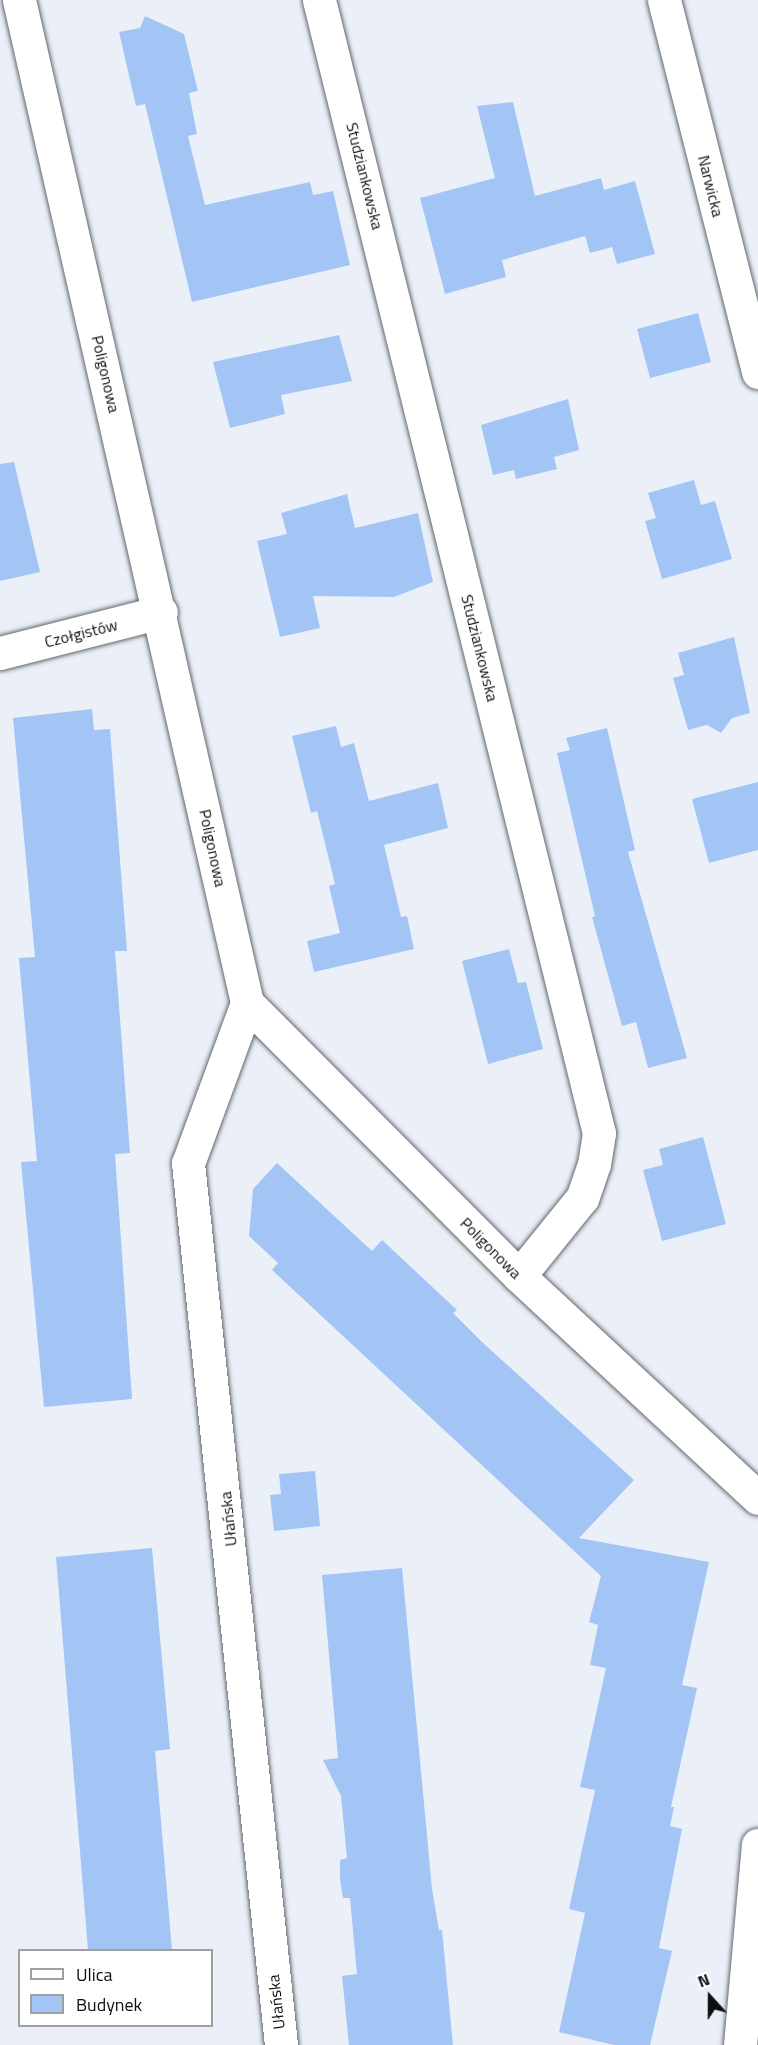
<!DOCTYPE html>
<html>
<head>
<meta charset="utf-8">
<style>
	body { margin:0 }
	#map { position:relative; width:758px; height:2045px; overflow:hidden; background:#ebf0f8; font-family:"Titillium Web",sans-serif }
	div>[style] { position:absolute }
	[style*='--x'] { left:calc(var(--x)*1px); top:calc(var(--y)*1px); width:calc(var(--w)*1px); rotate:calc(var(--a)*1deg) }
	.building>* { inset:0; background:#a3c5f6 }
	.roads { filter:drop-shadow(0 0 2px #63686f) drop-shadow(0 0 2px #63686f) }
	.street>* { height:33px; margin:-16.5px; padding:0 16.5px; transform-origin:16.5px; border-radius:16.5px; background:#fff }
	span { translate:-50% -50%; white-space:nowrap; text-align:center; line-height:1.15; -webkit-text-stroke:5px #fff; paint-order:stroke }
	.street-label { font-size:16px; color:#0d0f11 }
	.legend { position:absolute; left:18px; top:1949px; width:195px; height:78px; box-sizing:border-box; background:#fff; border:2px solid #9e9fa0; margin:0; padding:8px 10px; list-style:none; font-size:18px; color:#0d0f11 }
	.legend li { display:flex; align-items:center; gap:12px; height:30px }
	.legend b { width:30px; border:2px solid #9e9fa0 }
	.north { position:absolute; left:680px; top:1967px; width:60px; height:60px; -webkit-text-stroke:4px #fff; paint-order:stroke; rotate:339deg; font-size:16px; font-weight:700; line-height:24px; text-align:center; color:#0d0f11 }
	.north::after { content:''; display:block; margin:auto; width:21px; height:27px; background:#0d0f11; clip-path:polygon(50% 0,100% 100%,50% 72%,0 100%) }
</style>
</head>
<body>
<div id="map">
	<div class="building">
		<div style="clip-path:polygon(145px 16px,184px 34px,198px 91px,189px 93px,197px 134px,188px 136px,205px 205px,310px 182px,313px 195px,333px 191px,350px 265px,192px 302px,145px 104px,136px 106px,119px 32px,140px 28px)"></div>
		<div style="clip-path:polygon(513px 102px,535px 196px,601px 178px,604px 190px,635px 181px,655px 254px,617px 264px,612px 247px,590px 253px,585px 236px,502px 260px,506px 277px,445px 294px,420px 198px,495px 178px,477px 106px)"></div>
		<div style="clip-path:polygon(698px 313px,711px 362px,650px 378px,637px 329px)"></div>
		<div style="clip-path:polygon(339px 335px,352px 381px,281px 395px,285px 414px,230px 428px,213px 362px)"></div>
		<div style="clip-path:polygon(568px 399px,579px 450px,554px 457px,557px 469px,516px 479px,514px 470px,493px 475px,481px 425px)"></div>
		<div style="clip-path:polygon(14px 462px,40px 572px,0 581px,0 464px)"></div>
		<div style="clip-path:polygon(694px 480px,701px 505px,715px 501px,732px 559px,662px 579px,645px 521px,656px 518px,648px 493px)"></div>
		<div style="clip-path:polygon(347px 494px,355px 528px,418px 513px,433px 582px,394px 597px,313px 596px,320px 628px,280px 637px,257px 541px,287px 534px,281px 513px)"></div>
		<div style="clip-path:polygon(734px 637px,750px 713px,732px 718px,721px 733px,707px 725px,688px 730px,673px 678px,684px 675px,678px 653px)"></div>
		<div style="clip-path:polygon(92px 709px,94px 730px,110px 729px,127px 951px,115px 951px,130px 1153px,115px 1154px,132px 1399px,44px 1407px,21px 1162px,37px 1161px,19px 958px,35px 957px,13px 718px)"></div>
		<div style="clip-path:polygon(336px 726px,341px 747px,354px 743px,369px 801px,438px 783px,448px 828px,384px 845px,401px 917px,407px 916px,414px 949px,314px 972px,307px 941px,340px 933px,329px 886px,335px 884px,317px 811px,311px 813px,292px 736px)"></div>
		<div style="clip-path:polygon(607px 728px,635px 850px,628px 852px,687px 1058px,648px 1068px,636px 1022px,622px 1026px,592px 917px,595px 916px,557px 753px,570px 750px,566px 738px)"></div>
		<div style="clip-path:polygon(758px 782px,758px 850px,709px 863px,692px 799px)"></div>
		<div style="clip-path:polygon(509px 949px,518px 983px,526px 982px,543px 1049px,488px 1064px,462px 961px)"></div>
		<div style="clip-path:polygon(703px 1137px,726px 1224px,662px 1241px,643px 1170px,663px 1165px,659px 1149px)"></div>
		<div style="clip-path:polygon(277px 1163px,372px 1251px,382px 1240px,457px 1310px,453px 1313px,482px 1342px,634px 1480px,579px 1538px,709px 1562px,682px 1685px,697px 1688px,671px 1807px,674px 1807px,670px 1826px,682px 1829px,659px 1948px,672px 1951px,650px 2045px,614px 2045px,559px 2032px,585px 1913px,569px 1909px,595px 1790px,580px 1787px,606px 1668px,590px 1665px,598px 1625px,589px 1622px,601px 1576px,272px 1270px,278px 1263px,249px 1236px,253px 1189px)"></div>
		<div style="clip-path:polygon(315px 1471px,320px 1526px,274px 1531px,270px 1495px,281px 1494px,279px 1474px)"></div>
		<div style="clip-path:polygon(152px 1548px,170px 1749px,155px 1751px,172px 1950px,88px 1950px,56px 1557px)"></div>
		<div style="clip-path:polygon(402px 1568px,432px 1889px,439px 1930px,442px 1930px,453px 2045px,349px 2045px,342px 1976px,357px 1974px,350px 1898px,343px 1898px,340px 1879px,340px 1860px,347px 1858px,341px 1796px,323px 1760px,338px 1758px,322px 1575px)"></div>
	</div>
	<div class="roads">
		<div class="street">
			<div style="--x:19;--y:0;--w:1029;--a:77.19"></div>
			<div style="--x:247;--y:1003;--w:385;--a:45.1"></div>
			<div style="--x:519;--y:1276;--w:326;--a:42.9"></div>
			<div style="--x:319;--y:0;--w:1167;--a:76.12"></div>
			<div style="--x:599;--y:1133;--w:31;--a:99"></div>
			<div style="--x:594;--y:1164;--w:36;--a:109"></div>
			<div style="--x:582;--y:1198;--w:100;--a:128.9"></div>
			<div style="--x:664;--y:0;--w:384;--a:75.8"></div>
			<div style="--x:0;--y:653;--w:166;--a:-14.3"></div>
			<div style="--x:247;--y:1003;--w:171;--a:110.2"></div>
			<div style="--x:188;--y:1163;--w:887;--a:83.98"></div>
			<div style="--x:740;--y:2045;--w:201;--a:-84.9"></div>
		</div>
	</div>
	<div class="street-label">
		<span style="left:365px;top:176px;rotate:76deg">Studziankowska</span>
		<span style="left:711px;top:186px;rotate:76deg">Narwicka</span>
		<span style="left:106px;top:374px;rotate:77deg">Poligonowa</span>
		<span style="left:81px;top:633px;rotate:-14deg">Czołgistów</span>
		<span style="left:480px;top:648px;rotate:76deg">Studziankowska</span>
		<span style="left:213px;top:848px;rotate:78deg">Poligonowa</span>
		<span style="left:491px;top:1248px;rotate:45deg">Poligonowa</span>
		<span style="left:228px;top:1519px;rotate:-96deg">Ułańska</span>
		<span style="left:276px;top:2002px;rotate:-96deg">Ułańska</span>
	</div>
	<ul class="legend">
	<li><b style="height:8px;background:#fff"></b>Ulica</li>
	<li><b style="height:16px;background:#a3c5f6"></b>Budynek</li>
	</ul>
	<div class="north">N</div>
</div>
</body>
</html>
